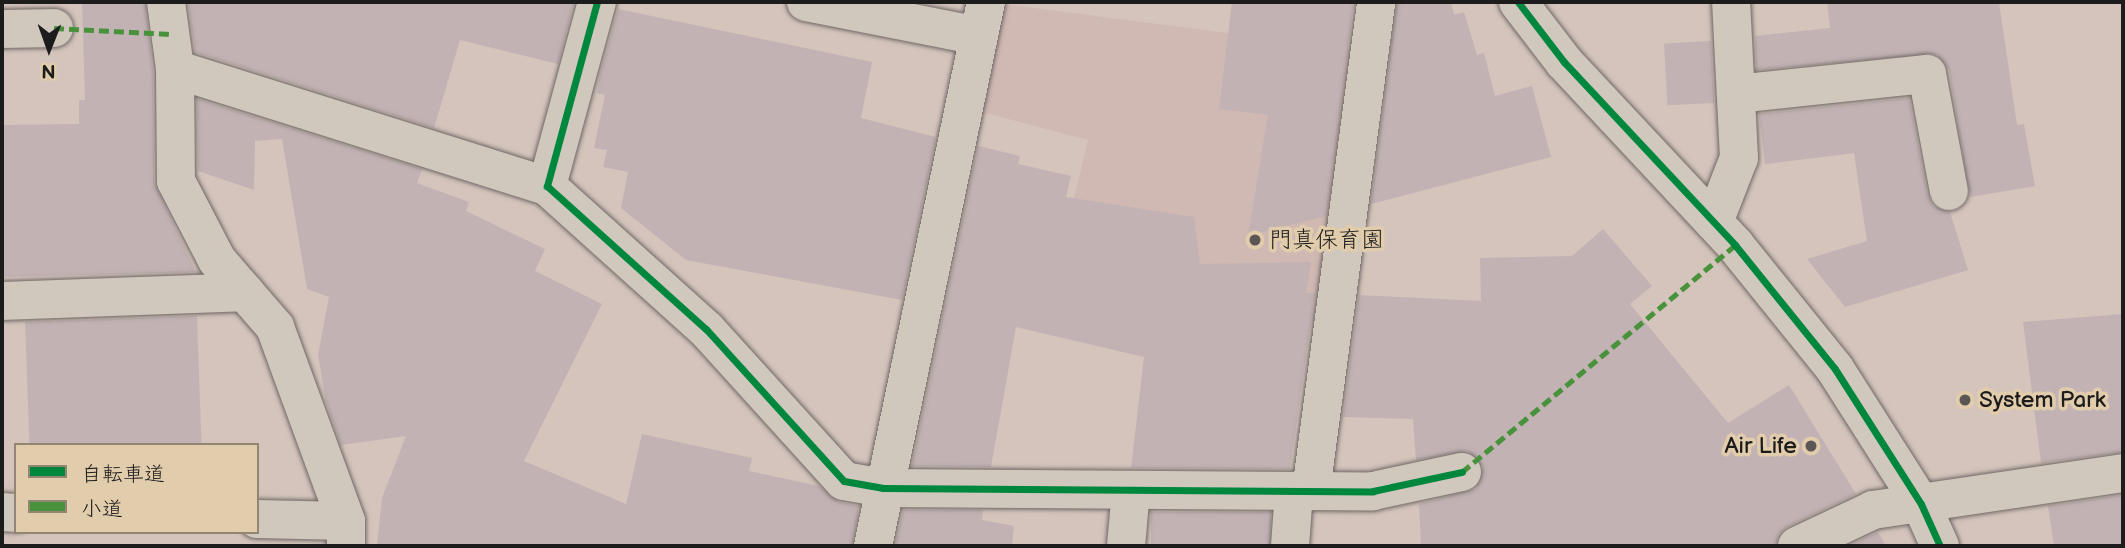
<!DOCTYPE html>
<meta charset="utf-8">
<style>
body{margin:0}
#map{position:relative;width:2125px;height:548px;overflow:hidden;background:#d4c4bc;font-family:"Balsamiq Sans","Klee One",sans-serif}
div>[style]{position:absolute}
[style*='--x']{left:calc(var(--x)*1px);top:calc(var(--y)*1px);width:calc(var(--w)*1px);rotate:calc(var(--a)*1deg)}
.built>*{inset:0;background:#d0b8b3}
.building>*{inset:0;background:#c2b2b4;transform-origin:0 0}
.roads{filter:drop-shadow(0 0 2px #6f6864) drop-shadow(0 0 2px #6f6864)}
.minor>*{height:38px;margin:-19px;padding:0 19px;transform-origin:19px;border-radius:19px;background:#d0c7bd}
.quiet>*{height:5px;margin-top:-2.5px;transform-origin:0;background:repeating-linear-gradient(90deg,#49923c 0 10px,transparent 0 15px)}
.cycleway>*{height:7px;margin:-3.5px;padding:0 3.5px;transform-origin:3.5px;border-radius:3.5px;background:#00873e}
.dots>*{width:19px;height:19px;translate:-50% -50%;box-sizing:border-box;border:4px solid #e1ccab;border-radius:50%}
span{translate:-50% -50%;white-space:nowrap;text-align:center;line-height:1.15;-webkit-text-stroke:7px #e1ccab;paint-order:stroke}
.poi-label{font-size:23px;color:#1c1c1c}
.left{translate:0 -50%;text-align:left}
.right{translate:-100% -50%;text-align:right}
.frame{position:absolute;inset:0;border:4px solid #1c1c1c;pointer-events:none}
.legend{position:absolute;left:14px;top:443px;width:245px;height:91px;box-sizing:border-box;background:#e1ccab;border:2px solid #928672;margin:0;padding:9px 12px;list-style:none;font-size:21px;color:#1c1c1c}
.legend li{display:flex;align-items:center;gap:14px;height:35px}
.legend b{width:35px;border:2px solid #928672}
.north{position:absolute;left:14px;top:14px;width:70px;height:70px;-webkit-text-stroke:5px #e1ccab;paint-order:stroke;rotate:181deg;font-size:19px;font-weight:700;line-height:28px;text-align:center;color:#1c1c1c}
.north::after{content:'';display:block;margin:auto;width:24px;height:32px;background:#1c1c1c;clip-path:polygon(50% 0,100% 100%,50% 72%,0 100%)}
</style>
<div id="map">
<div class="built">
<div style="clip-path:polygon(1002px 4px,1351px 49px,1314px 323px,1057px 270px,1088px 140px,975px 110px)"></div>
</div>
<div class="building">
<div style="clip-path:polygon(82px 2px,145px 2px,153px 71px,154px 182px,196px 272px,4px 277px,2px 125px,79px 124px,79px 100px,85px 100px)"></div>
<div style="clip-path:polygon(188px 2px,574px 2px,558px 64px,460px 40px,434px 128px,195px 52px)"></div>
<div style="clip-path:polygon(1232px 2px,1354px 2px,1326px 216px,1248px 236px,1268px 115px,1219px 109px)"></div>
<div style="clip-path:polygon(1397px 2px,1451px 2px,1454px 15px,1464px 12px,1477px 55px,1484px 53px,1495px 96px,1532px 86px,1551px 157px,1371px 204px)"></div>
<div style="clip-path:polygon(1827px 2px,1999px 2px,2017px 125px,2024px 124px,2035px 186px,1970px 197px,1949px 70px,1936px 54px,1756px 70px,1755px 36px,1830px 28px)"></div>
<div style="clip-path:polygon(618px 9px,872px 62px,861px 118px,936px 137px,902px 300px,686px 260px,621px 208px,628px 172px,603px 167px,607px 150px,594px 148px,605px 95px,597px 93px,600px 75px)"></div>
<div style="left:1711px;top:41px;width:62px;height:47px;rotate:87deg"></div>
<div style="clip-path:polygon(1909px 98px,1928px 196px,1933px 206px,1950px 212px,1968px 270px,1845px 307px,1807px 259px,1867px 241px,1854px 153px,1765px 164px,1759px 114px)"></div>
<div style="clip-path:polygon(197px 99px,422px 169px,417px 183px,469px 202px,466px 211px,545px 249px,535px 271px,602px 304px,524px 461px,626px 504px,642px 434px,752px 458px,749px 471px,819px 486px,839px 502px,859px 506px,852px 546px,377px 546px,382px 498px,406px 436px,341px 445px,326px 402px,318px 355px,329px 297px,307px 289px,282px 139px,255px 141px,254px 190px,198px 171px)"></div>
<div style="clip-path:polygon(978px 146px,1020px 156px,1018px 164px,1071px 176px,1066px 197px,1194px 217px,1200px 264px,1311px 262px,1306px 293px,1315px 293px,1290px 469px,1131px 468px,1144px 357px,1016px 327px,991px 467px,912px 466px)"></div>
<div style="clip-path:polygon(1603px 229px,1652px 286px,1630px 304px,1728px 423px,1789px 385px,1856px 494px,1788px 526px,1779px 534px,1775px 546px,1421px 546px,1419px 504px,1476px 489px,1483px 467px,1468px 451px,1416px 460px,1413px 419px,1343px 417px,1359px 295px,1481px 301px,1480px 258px,1572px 256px)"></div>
<div style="clip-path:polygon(2123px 314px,2123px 452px,2041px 463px,2023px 322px)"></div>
<div style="left:197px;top:316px;width:129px;height:172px;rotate:88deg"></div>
<div style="clip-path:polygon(2123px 495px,2123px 546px,2054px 546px,2048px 506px)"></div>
<div style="clip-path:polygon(903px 510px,983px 510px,982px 520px,1014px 526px,1012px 546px,895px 546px)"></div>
<div style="left:1151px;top:512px;width:120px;height:34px"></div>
<div style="clip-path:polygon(1878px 532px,1886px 546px,1848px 546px)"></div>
</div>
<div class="roads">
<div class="minor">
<div style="--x:166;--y:2;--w:68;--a:82.3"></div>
<div style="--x:175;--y:69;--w:112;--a:89.5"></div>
<div style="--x:176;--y:181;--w:89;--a:62.6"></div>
<div style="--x:217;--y:260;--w:89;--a:49.1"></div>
<div style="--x:275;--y:327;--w:207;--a:69.9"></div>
<div style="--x:346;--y:521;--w:25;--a:90"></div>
<div style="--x:806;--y:2;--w:176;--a:11.1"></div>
<div style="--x:1518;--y:2;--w:76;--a:52.5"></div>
<div style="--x:1564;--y:62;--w:250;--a:46.9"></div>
<div style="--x:1735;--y:245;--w:159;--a:51.1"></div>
<div style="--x:1835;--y:369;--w:160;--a:57.5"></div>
<div style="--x:1921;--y:504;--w:46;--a:65.7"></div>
<div style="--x:2;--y:29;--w:52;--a:-1.1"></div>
<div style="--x:175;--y:69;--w:390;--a:17.5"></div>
<div style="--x:547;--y:186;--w:214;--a:42"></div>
<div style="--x:706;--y:329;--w:205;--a:47.8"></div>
<div style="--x:844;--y:481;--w:40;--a:10"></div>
<div style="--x:883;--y:488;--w:490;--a:0.4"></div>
<div style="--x:1373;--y:491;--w:91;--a:-12.1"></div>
<div style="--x:1736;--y:94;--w:192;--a:-6"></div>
<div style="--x:1927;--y:74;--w:119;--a:79.4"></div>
<div style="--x:547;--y:186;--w:191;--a:-74.8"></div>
<div style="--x:1714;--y:222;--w:69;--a:-68.7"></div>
<div style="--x:1739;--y:158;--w:156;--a:-92.9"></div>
<div style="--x:2;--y:301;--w:243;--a:-2.1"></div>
<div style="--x:1311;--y:491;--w:493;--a:-82.4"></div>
<div style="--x:2;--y:512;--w:14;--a:4"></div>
<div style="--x:257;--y:519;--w:89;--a:1.3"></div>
<div style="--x:873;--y:546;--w:556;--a:-78.27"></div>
<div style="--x:1126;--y:546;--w:56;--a:-84.9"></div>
<div style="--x:1290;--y:546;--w:55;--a:-85.8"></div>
<div style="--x:1797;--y:546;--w:84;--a:-25.3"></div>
<div style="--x:1873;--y:510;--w:253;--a:-8.4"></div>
</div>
</div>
<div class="quiet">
<div style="--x:54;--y:28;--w:117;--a:2.9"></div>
<div style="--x:1462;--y:472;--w:355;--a:-39.7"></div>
</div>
<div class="cycleway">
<div style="--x:597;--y:2;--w:191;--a:105.2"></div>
<div style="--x:547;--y:186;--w:214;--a:42"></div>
<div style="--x:706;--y:329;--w:205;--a:47.8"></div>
<div style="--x:844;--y:481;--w:40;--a:10"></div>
<div style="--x:883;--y:488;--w:490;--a:0.4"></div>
<div style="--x:1373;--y:491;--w:91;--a:-12.1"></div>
<div style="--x:1518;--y:2;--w:76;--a:52.5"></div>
<div style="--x:1564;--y:62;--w:250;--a:46.9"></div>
<div style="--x:1735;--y:245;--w:159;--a:51.1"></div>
<div style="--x:1835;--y:369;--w:160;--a:57.5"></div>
<div style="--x:1921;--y:504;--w:46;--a:65.7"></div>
</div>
<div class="dots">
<div style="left:1255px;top:240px;background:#5c5754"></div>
<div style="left:1965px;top:400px;background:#5c5754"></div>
<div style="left:1811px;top:446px;background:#5c5754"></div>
</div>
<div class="poi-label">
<span class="left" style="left:1269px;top:240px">門真保育園</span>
<span class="left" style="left:1979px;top:400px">System Park</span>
<span class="right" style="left:1797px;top:446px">Air Life</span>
</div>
<div class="frame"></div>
<ul class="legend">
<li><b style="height:9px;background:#00873e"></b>自転車道</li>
<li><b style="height:9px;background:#49923c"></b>小道</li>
</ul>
<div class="north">N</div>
</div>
